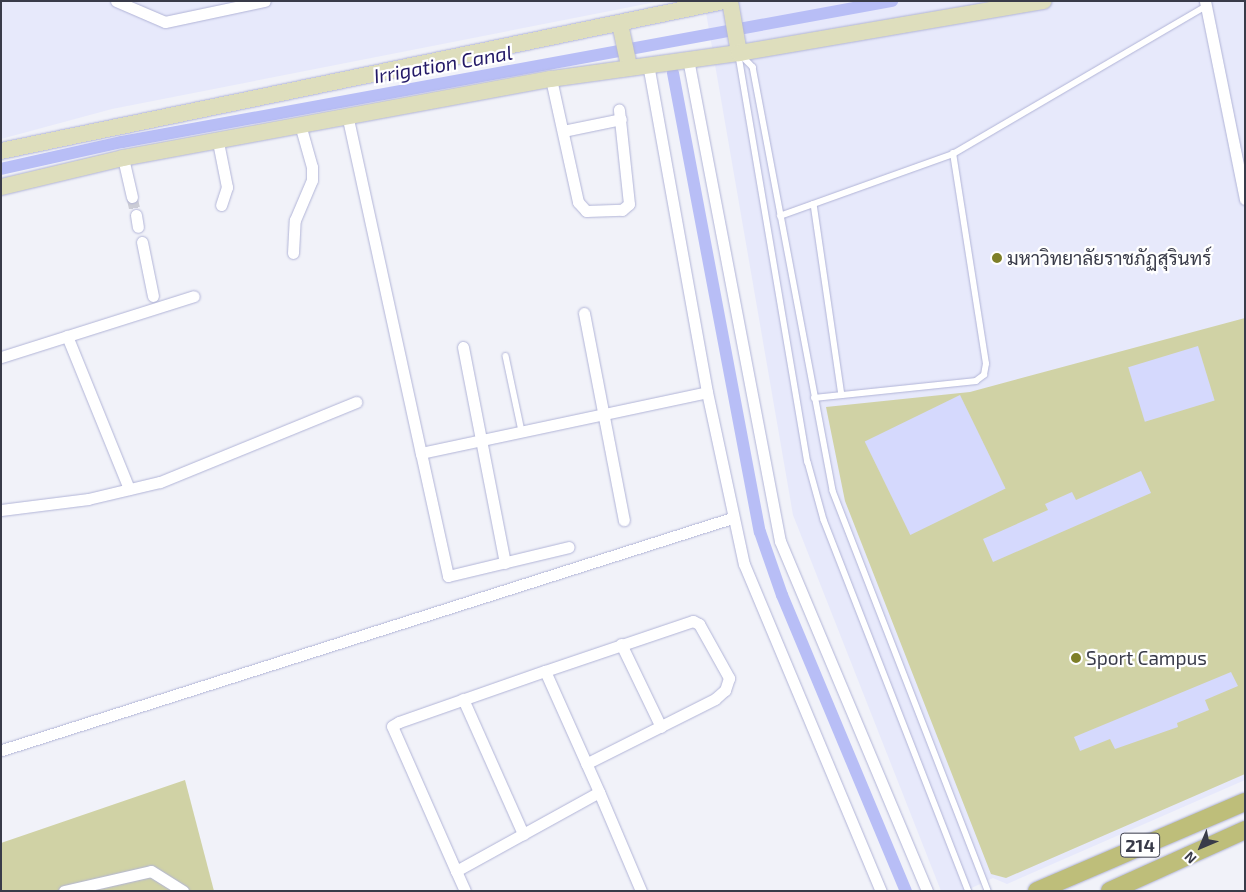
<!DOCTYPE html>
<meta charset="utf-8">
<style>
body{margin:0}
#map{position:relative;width:1246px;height:892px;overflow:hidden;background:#f1f2f9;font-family:"Exo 2",Sarabun,sans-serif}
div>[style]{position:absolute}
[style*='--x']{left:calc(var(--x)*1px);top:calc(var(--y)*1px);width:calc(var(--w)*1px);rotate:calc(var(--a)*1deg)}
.built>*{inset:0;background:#e7e9fb}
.green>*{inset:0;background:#d0d2a5}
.canal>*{height:12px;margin:-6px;padding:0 6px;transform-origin:6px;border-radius:6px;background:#b8bef6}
.building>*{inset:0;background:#d5d9fd;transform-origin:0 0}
.street-tunnel>*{height:11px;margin-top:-5.5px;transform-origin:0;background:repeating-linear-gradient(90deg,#cccdd6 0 11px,transparent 0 16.5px)}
.roads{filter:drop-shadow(0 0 1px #b1b4d7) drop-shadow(0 0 1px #b1b4d7)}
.lane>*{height:5.5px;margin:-2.75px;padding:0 2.75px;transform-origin:2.75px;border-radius:2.75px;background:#fff}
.street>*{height:11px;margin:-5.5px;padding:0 5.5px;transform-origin:5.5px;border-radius:5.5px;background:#fff}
.secondary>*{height:16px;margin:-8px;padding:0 8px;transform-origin:8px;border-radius:8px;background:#dedebd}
.primary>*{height:18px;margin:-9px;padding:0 9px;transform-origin:9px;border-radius:9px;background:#bebe7a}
.dots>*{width:14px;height:14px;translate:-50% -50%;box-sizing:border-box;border:2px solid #fff;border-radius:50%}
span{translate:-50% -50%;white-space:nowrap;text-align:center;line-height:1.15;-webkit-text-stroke:4.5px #fff;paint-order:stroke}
.shield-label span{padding:1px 4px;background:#fff;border:1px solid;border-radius:4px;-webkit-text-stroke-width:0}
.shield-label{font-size:18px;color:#393b49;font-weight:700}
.poi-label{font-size:19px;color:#393b49}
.left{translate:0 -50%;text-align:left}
.water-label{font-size:20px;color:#231967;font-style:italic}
.frame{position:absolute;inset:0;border:2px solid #393b49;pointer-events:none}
.north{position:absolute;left:1176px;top:822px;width:50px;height:50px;-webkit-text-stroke:4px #fff;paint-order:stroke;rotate:225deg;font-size:14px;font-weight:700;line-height:20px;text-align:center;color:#393b49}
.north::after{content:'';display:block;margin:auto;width:18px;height:22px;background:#393b49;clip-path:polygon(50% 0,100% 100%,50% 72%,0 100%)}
</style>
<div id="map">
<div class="built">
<div style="clip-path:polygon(1px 1px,661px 1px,112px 109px,1px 139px)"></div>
<div style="clip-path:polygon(704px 1px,1245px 1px,1245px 780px,1007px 884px,993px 878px,965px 891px,941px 891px,793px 515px)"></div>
</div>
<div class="green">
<div style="clip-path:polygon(1245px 318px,1245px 774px,1006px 878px,991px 874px,845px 501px,826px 407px,970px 392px)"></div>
<div style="clip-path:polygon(185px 780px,214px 891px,1px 891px,1px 843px)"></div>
</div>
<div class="canal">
<div style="--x:673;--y:73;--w:467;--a:79.3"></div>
<div style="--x:760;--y:532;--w:67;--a:70.8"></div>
<div style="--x:782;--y:595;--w:321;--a:67.3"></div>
<div style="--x:1;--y:169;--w:124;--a:-12.6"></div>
<div style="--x:122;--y:142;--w:783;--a:-10.38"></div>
</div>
<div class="building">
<div style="left:1198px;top:346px;width:57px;height:73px;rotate:73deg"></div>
<div style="left:960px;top:395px;width:104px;height:106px;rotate:64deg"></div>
<div style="clip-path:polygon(1141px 471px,1151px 493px,993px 562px,983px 539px,1048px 510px,1045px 504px,1072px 492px,1076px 500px)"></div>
<div style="clip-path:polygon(1231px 672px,1238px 686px,1205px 700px,1209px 710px,1177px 723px,1178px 727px,1115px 749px,1110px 739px,1080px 751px,1074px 737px)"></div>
</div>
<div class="street-tunnel">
<div style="--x:132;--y:197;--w:18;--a:77"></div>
</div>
<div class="roads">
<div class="lane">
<div style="--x:741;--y:55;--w:17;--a:45"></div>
<div style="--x:753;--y:67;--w:431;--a:79.3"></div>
<div style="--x:833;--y:491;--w:429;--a:68.8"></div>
<div style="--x:739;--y:56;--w:412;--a:80.4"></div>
<div style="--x:808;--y:462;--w:60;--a:74.6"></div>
<div style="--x:824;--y:520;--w:398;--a:68.7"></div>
<div style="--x:814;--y:204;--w:193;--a:81.7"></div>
<div style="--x:780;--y:216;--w:184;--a:-19.7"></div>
<div style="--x:953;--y:154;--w:293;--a:-30.3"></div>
<div style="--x:506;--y:356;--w:77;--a:78"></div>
<div style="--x:814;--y:398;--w:163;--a:-6"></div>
<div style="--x:976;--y:381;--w:10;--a:-37"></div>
<div style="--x:984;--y:375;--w:11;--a:-80"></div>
<div style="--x:986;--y:364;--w:213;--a:-98.9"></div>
</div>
<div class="street">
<div style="--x:116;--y:1;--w:53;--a:23.2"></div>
<div style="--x:165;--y:22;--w:102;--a:-11.9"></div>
<div style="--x:1205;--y:1;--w:202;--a:78.6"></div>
<div style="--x:688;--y:59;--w:491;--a:79.2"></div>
<div style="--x:780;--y:541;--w:380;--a:67.2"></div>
<div style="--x:648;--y:64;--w:333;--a:79.8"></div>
<div style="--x:707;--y:392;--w:176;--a:77.9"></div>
<div style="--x:744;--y:564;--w:355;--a:67.3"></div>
<div style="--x:551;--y:79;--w:126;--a:77.6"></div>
<div style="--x:578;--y:202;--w:12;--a:48"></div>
<div style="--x:586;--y:211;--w:36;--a:-2"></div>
<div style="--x:622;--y:210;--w:9;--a:-41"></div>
<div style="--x:629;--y:204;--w:95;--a:-96.1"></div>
<div style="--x:348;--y:119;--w:342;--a:77.7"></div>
<div style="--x:421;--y:453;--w:292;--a:-12"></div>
<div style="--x:563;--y:131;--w:59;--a:-11.7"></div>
<div style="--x:218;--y:142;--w:46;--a:78.7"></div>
<div style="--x:227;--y:187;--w:19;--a:108"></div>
<div style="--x:123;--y:158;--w:40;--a:77"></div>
<div style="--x:136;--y:215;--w:12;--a:81"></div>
<div style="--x:142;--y:242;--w:55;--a:78.5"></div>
<div style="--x:293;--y:253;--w:33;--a:-87"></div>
<div style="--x:295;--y:220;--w:43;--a:-67"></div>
<div style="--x:312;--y:180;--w:13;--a:-90"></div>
<div style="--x:312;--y:167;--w:41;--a:-105.8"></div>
<div style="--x:584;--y:313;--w:211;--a:79.1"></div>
<div style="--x:67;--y:336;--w:165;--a:67.9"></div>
<div style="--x:463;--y:347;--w:220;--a:79"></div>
<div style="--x:1;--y:357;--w:202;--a:-17.5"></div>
<div style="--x:421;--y:453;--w:126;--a:77.6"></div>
<div style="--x:448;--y:576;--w:124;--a:-13.5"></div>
<div style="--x:1;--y:510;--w:88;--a:-7.2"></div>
<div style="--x:88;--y:499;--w:74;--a:-13.3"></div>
<div style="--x:160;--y:482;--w:212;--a:-22.2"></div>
<div style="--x:621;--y:644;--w:92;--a:64.3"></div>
<div style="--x:545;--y:671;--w:156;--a:-18.7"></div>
<div style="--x:693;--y:621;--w:7;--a:27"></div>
<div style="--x:699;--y:624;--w:62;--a:60.9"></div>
<div style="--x:729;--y:678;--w:13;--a:108"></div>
<div style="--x:725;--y:690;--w:13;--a:138"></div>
<div style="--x:715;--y:699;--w:144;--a:153.3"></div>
<div style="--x:463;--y:699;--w:148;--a:66"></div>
<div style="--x:2;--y:750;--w:766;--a:-17.63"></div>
<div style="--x:456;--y:871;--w:158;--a:-113.8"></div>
<div style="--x:392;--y:726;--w:8;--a:-30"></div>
<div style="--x:399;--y:722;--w:155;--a:-19.3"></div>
<div style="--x:545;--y:671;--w:133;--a:65.9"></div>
<div style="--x:64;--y:891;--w:89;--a:-12.9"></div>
<div style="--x:151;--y:871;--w:38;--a:32"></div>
<div style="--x:465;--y:891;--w:22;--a:-114"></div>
<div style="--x:456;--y:871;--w:163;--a:-28.9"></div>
<div style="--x:599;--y:792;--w:108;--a:67"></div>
</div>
<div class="secondary">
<div style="--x:730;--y:1;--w:53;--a:80.2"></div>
<div style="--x:620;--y:24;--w:43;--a:77.9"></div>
<div style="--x:1;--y:151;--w:738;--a:-11.72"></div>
<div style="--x:1;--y:187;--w:125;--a:-13.4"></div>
<div style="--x:123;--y:158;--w:435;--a:-10.5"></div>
<div style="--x:551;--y:79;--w:190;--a:-7.9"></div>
<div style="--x:739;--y:53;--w:309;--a:-9.7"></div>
</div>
<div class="primary">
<div style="--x:1037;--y:891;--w:226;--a:-23.2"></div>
<div style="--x:1110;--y:891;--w:148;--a:-24.3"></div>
</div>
</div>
<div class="dots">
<div style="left:997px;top:258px;background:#7e7f28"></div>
<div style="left:1076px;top:658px;background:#7e7f28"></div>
</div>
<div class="shield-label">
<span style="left:1140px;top:845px">214</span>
</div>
<div class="poi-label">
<span class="left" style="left:1007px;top:258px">มหาวิทยาลัยราชภัฏสุรินทร์</span>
<span class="left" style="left:1086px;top:658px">Sport Campus</span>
</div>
<div class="water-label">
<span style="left:443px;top:64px;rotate:-10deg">Irrigation Canal</span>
</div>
<div class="frame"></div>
<div class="north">N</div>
</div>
